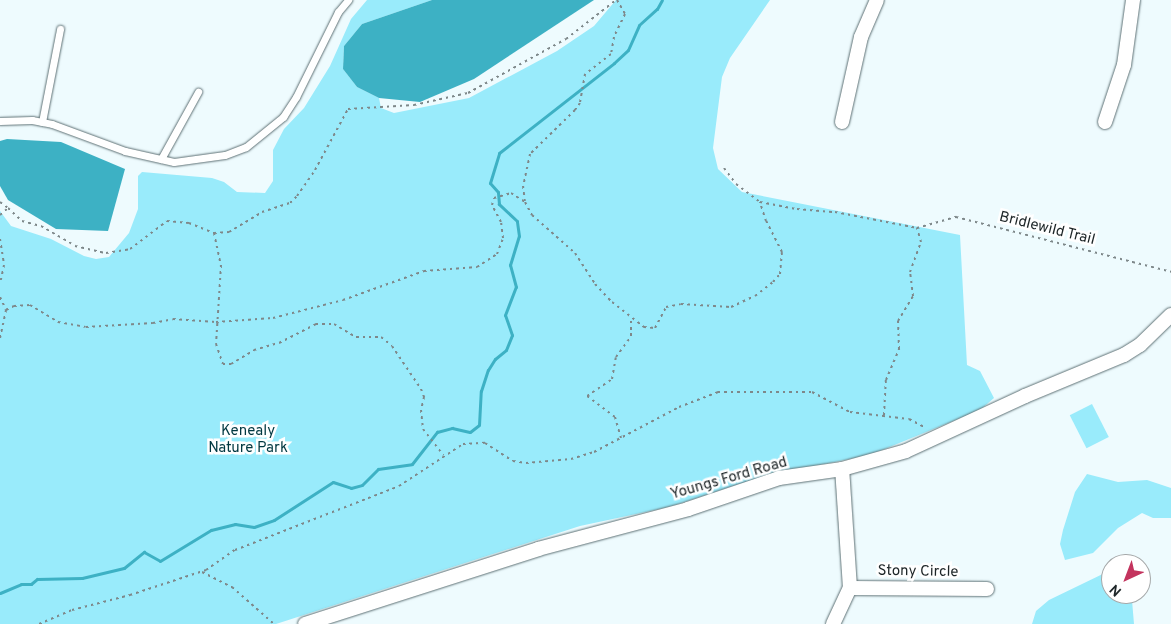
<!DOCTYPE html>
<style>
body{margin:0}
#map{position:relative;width:1171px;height:624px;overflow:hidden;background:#eefbfe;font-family:Overpass,sans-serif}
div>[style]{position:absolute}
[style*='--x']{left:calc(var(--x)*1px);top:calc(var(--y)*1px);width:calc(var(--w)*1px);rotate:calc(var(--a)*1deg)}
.green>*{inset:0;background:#99ebfb;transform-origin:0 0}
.water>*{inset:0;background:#3db1c4}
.stream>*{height:3px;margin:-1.5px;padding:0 1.5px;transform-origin:1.5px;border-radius:1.5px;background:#3db1c4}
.path>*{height:2px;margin-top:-1px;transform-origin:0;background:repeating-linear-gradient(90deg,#7e888a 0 2.5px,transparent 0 6.5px)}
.roads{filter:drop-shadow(0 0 1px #5e7175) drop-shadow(0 0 1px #5e7175)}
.lane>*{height:7px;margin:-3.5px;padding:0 3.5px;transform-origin:3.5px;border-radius:3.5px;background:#fff}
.street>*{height:14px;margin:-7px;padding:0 7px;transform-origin:7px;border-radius:7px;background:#fff}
span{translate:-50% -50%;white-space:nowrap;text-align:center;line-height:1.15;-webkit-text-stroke:5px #fff;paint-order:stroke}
.street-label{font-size:15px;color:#1d2527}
.park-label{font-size:15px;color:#013841}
.north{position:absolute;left:1101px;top:554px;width:50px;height:50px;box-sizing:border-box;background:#fff;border:1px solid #a5a8a9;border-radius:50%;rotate:223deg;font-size:14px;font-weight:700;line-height:20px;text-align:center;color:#1d2527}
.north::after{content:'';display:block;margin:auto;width:18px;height:22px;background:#c3345e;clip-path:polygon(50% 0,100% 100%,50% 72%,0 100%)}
</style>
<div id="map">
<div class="green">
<div style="clip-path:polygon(367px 0,432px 0,362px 24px,344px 46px,343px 69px,357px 87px,379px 98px,381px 108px,394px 113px,469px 98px,557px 51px,594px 26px,616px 0,770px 0,730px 58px,722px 77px,713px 148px,718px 169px,742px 192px,960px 235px,967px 365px,980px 371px,994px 398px,980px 410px,870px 455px,764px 476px,669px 507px,580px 526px,276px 624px,0 624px,0 211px,11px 226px,51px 239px,84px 256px,96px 259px,109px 257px,129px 233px,138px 209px,138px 176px,142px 172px,212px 178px,224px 182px,237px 192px,265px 193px,273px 181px,273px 150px,284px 129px,304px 108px,330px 66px,351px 19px)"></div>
<div style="left:1092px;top:404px;width:37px;height:25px;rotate:63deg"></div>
<div style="clip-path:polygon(1087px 474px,1118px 482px,1147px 480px,1171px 488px,1171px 518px,1153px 518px,1142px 513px,1118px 528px,1093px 553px,1065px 560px,1060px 544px,1063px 530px,1075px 492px)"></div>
<div style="clip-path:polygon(1111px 570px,1111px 594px,1136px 594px,1132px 600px,1134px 624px,1032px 624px,1036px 611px,1049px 600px)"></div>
</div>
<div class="water">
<div style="clip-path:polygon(432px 0,594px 0,474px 79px,420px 102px,379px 98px,357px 87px,343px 69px,344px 46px,362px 24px)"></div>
<div style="clip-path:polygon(7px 139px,61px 142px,125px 169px,108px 231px,56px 229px,8px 200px,0 186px,0 141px)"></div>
</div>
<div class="stream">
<div style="--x:0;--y:593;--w:23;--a:-23"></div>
<div style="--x:21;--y:584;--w:10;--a:0"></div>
<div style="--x:31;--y:584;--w:8;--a:-40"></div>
<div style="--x:37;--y:579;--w:45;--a:-1.3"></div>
<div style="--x:82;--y:578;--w:43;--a:-13.4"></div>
<div style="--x:124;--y:568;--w:26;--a:-39"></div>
<div style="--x:144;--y:552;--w:18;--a:29"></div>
<div style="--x:160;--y:561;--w:60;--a:-31.3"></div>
<div style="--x:211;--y:530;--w:25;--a:-14"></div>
<div style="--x:235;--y:524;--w:19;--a:9"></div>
<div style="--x:254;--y:527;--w:21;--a:-19"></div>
<div style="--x:274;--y:520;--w:70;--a:-32.8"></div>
<div style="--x:333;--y:482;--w:19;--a:18"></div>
<div style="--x:351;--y:488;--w:11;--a:-15"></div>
<div style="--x:362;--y:485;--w:23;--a:-45"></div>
<div style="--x:378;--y:469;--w:34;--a:-8"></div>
<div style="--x:412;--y:464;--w:41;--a:-52"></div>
<div style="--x:437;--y:432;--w:16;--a:-15"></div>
<div style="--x:452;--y:428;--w:18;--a:13"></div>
<div style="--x:470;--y:432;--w:11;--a:-38"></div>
<div style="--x:479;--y:425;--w:34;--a:-87"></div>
<div style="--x:481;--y:391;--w:22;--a:-72"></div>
<div style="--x:488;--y:370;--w:13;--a:-58"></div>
<div style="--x:495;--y:359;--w:14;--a:-39"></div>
<div style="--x:506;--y:350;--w:16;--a:-68"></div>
<div style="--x:512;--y:335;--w:21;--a:-109"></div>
<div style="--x:505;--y:315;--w:30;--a:-69"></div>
<div style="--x:516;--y:287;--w:23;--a:-105"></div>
<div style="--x:510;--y:265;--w:30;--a:-73"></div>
<div style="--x:519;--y:236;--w:15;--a:-98"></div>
<div style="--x:517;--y:221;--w:25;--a:-137"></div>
<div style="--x:499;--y:204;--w:12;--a:-95"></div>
<div style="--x:498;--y:192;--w:12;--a:-132"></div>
<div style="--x:490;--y:183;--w:31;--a:-73"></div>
<div style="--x:499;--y:153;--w:146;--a:-38"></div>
<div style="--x:614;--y:63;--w:19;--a:-43"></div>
<div style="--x:628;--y:50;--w:27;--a:-66"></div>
<div style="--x:639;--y:25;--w:24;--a:-42"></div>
<div style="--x:657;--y:9;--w:10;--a:-61"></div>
</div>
<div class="path">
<div style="--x:617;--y:0;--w:16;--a:60"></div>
<div style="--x:625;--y:14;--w:25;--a:116"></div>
<div style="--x:614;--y:37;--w:17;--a:100"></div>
<div style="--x:611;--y:54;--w:33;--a:142"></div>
<div style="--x:585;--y:74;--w:29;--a:100"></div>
<div style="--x:580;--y:103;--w:9;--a:126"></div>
<div style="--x:575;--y:110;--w:63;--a:135.6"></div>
<div style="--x:530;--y:154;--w:33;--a:102"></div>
<div style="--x:523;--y:186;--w:16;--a:83"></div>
<div style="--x:525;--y:202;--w:15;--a:62"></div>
<div style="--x:532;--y:215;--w:57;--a:41.5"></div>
<div style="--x:575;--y:253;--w:37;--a:57"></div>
<div style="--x:595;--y:284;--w:25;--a:47"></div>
<div style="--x:612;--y:302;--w:41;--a:38"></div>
<div style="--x:644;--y:327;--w:11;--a:5"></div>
<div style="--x:655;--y:328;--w:24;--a:-62"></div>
<div style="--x:666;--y:307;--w:15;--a:-11"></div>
<div style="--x:681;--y:304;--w:50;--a:3.4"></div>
<div style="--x:731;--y:307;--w:26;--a:-25"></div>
<div style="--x:755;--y:296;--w:23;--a:-38"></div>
<div style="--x:773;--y:282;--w:11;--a:-49"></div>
<div style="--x:780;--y:274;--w:22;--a:-85"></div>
<div style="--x:782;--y:252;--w:35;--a:-117"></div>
<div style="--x:766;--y:221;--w:20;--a:-108"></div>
<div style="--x:724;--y:168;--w:20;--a:53"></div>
<div style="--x:736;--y:184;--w:30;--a:37"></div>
<div style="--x:760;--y:202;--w:38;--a:11"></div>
<div style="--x:797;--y:209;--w:38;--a:5"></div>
<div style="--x:835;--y:212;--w:84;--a:11"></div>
<div style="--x:0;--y:202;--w:10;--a:37"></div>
<div style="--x:0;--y:215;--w:11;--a:-41"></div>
<div style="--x:8;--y:208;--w:19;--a:43"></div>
<div style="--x:22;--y:221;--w:20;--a:15"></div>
<div style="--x:41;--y:226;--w:39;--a:30"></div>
<div style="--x:75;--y:246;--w:32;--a:13"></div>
<div style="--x:106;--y:253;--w:24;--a:-9"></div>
<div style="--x:130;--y:249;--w:46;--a:-37.1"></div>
<div style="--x:167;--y:221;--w:22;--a:5"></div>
<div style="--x:189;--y:223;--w:27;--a:22"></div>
<div style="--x:214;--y:233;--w:15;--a:-4"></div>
<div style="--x:229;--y:232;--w:39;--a:-31"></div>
<div style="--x:262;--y:212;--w:29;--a:-18"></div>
<div style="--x:290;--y:203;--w:10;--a:-45"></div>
<div style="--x:297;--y:196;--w:32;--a:-55"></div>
<div style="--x:315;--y:170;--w:69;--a:-61.6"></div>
<div style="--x:348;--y:109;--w:66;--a:-3.5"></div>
<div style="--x:414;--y:105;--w:55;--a:-12.5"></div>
<div style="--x:468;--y:93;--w:112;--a:-28.9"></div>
<div style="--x:566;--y:39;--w:63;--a:-38"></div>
<div style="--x:917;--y:228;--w:41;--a:-15.8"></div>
<div style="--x:956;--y:217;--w:222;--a:14.3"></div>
<div style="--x:214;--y:233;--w:33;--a:78"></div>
<div style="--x:221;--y:265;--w:79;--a:93.6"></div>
<div style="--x:216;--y:344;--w:21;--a:71"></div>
<div style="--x:223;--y:364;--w:8;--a:0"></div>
<div style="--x:231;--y:364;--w:27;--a:-31"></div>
<div style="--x:254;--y:350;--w:26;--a:-16"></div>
<div style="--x:279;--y:343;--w:42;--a:-27.2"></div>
<div style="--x:316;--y:324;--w:18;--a:0"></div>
<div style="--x:334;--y:324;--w:26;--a:31"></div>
<div style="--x:356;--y:337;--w:25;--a:0"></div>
<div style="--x:381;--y:337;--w:14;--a:39"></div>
<div style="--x:392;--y:346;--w:52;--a:56"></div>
<div style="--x:421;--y:389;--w:9;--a:69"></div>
<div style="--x:424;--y:397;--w:13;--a:103"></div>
<div style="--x:421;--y:410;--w:19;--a:84"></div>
<div style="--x:423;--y:429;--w:33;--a:52"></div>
<div style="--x:0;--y:239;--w:26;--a:81"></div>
<div style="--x:4;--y:265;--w:19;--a:102"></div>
<div style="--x:0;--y:297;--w:14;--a:65"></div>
<div style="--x:6;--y:310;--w:29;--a:102"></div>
<div style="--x:6;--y:310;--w:9;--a:-27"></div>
<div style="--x:14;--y:306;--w:16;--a:-4"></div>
<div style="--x:30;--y:305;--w:33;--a:31"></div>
<div style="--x:58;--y:322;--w:28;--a:10"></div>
<div style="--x:86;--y:327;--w:67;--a:-3.4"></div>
<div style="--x:153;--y:323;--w:20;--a:-11"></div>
<div style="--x:173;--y:319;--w:43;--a:4"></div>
<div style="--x:216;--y:322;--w:57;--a:-4"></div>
<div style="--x:273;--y:318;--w:72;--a:-14.4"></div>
<div style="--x:343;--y:300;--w:86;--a:-19.7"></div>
<div style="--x:424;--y:271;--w:53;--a:-4.3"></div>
<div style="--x:477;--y:267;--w:24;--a:-33"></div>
<div style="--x:497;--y:254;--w:17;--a:-69"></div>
<div style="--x:503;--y:238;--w:16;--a:-97"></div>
<div style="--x:501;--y:222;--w:19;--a:-118"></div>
<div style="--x:492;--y:205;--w:7;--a:-74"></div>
<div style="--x:494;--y:198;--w:18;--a:-16"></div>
<div style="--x:511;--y:193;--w:17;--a:33"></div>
<div style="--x:884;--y:415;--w:35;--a:-87"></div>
<div style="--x:886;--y:380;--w:34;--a:-67"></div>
<div style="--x:899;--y:349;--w:28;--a:-92"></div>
<div style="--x:898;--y:321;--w:29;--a:-59"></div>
<div style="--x:913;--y:296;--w:24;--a:-97"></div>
<div style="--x:910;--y:272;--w:32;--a:-70"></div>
<div style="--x:921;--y:242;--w:15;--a:-106"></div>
<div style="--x:621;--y:438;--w:22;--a:-106"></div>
<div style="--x:615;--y:417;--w:35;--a:-143"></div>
<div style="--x:587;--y:396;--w:30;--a:-34"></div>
<div style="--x:612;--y:379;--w:22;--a:-80"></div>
<div style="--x:616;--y:357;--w:26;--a:-54"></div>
<div style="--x:631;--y:336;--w:19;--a:-90"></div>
<div style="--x:202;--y:572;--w:34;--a:27"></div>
<div style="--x:232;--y:587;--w:56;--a:41.4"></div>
<div style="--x:39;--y:624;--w:36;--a:-23"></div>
<div style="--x:72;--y:610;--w:60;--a:-14.5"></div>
<div style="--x:130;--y:595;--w:80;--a:-18.2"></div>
<div style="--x:206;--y:570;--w:35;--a:-35"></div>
<div style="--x:235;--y:550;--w:176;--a:-21.3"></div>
<div style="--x:399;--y:486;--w:77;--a:-33.3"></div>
<div style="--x:463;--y:444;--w:22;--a:-3"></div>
<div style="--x:485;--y:443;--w:33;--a:33"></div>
<div style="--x:513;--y:461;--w:13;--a:9"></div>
<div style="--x:526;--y:463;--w:45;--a:-5.1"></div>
<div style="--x:571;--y:459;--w:24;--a:-17"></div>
<div style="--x:594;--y:452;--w:96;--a:-27.9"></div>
<div style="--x:679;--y:407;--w:42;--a:-21"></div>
<div style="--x:718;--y:392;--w:94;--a:0"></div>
<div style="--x:812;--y:392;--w:43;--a:27.8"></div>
<div style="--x:850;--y:412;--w:59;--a:6.8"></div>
<div style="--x:909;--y:419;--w:19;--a:28"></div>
</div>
<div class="roads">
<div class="lane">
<div style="--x:0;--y:121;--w:32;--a:-2"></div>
<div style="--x:32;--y:120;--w:20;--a:11"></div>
<div style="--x:52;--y:124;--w:78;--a:20.3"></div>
<div style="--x:125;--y:151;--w:50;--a:12.7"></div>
<div style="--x:174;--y:162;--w:51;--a:-7.8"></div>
<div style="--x:225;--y:155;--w:22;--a:-21"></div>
<div style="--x:246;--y:147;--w:48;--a:-39"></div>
<div style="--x:283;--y:117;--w:24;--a:-57"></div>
<div style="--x:296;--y:97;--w:95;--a:-63.7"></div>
<div style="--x:338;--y:12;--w:16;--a:-50"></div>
<div style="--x:42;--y:122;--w:95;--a:-79"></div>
<div style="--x:161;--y:159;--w:77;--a:-61.1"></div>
</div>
<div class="street">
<div style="--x:842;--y:122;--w:87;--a:-77.4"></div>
<div style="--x:861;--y:37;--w:40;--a:-66.6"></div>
<div style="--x:1105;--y:122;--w:60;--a:-71.6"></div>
<div style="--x:1124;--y:65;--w:66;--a:-82.1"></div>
<div style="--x:850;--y:588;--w:137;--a:0.4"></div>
<div style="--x:305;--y:624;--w:245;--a:-17.8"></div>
<div style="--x:538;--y:549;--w:155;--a:-14.9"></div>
<div style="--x:688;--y:509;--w:96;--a:-18.8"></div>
<div style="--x:779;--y:478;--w:64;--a:-8.1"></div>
<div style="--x:842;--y:469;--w:66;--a:-15.7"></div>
<div style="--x:906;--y:451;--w:131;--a:-24.8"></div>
<div style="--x:1025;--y:396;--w:107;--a:-22.5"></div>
<div style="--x:1124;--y:355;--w:19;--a:-32"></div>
<div style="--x:1140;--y:345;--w:43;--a:-44.1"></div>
<div style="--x:833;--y:624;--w:40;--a:-65"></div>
<div style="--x:850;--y:588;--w:119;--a:-93.8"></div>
</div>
</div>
<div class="street-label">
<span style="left:1047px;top:229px;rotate:14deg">Bridlewild Trail</span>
<span style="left:729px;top:479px;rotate:-16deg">Youngs Ford Road</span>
<span style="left:918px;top:572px;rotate:1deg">Stony Circle</span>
</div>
<div class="park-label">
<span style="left:248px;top:440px">Kenealy<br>Nature Park</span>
</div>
<div class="north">N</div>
</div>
